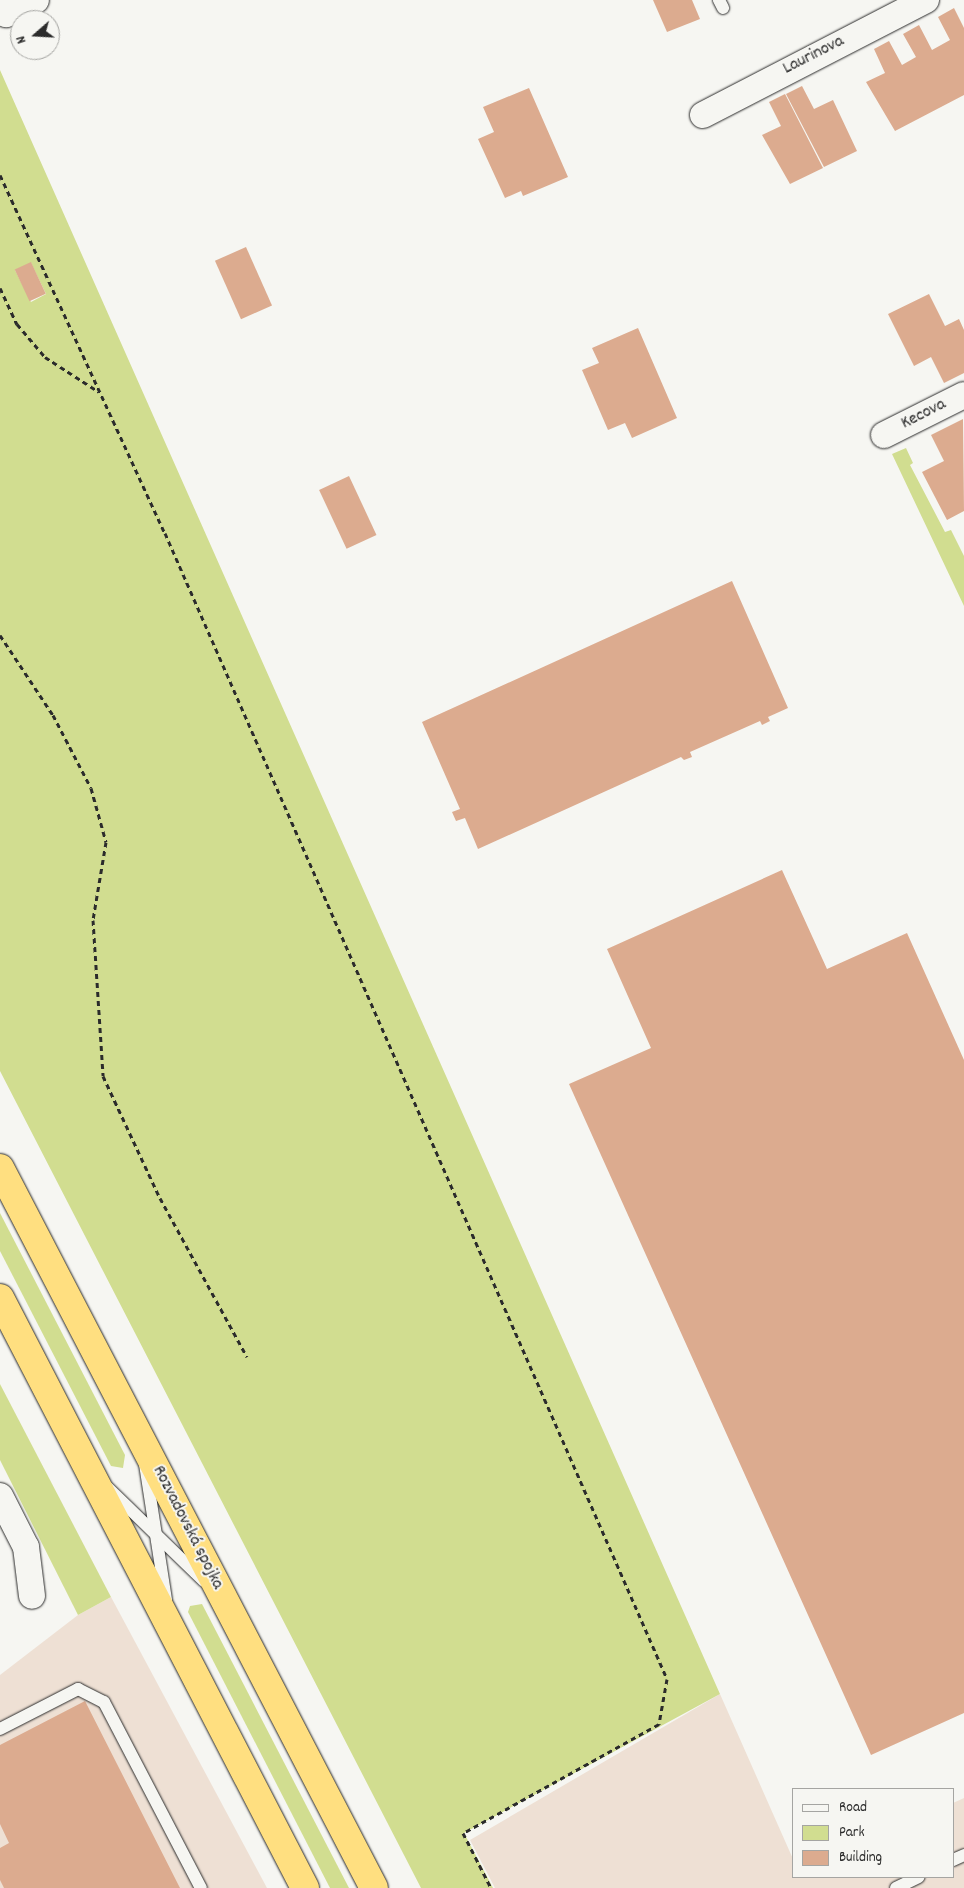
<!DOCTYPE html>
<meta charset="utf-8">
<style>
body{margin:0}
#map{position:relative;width:964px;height:1888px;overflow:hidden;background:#f6f6f2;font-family:Dekko,sans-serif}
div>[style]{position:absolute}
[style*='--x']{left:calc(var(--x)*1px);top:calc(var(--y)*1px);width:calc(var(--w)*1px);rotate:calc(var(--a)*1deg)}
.built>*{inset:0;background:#eee0d4}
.green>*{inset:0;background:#d1dd90}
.building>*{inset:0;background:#dcab8f;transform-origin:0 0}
.path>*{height:3px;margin-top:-1.5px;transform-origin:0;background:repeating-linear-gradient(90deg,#2b2b2b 0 5px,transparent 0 9px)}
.roads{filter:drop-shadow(0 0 1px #2b2b2b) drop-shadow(0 0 1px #2b2b2b)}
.service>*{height:12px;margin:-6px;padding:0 6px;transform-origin:6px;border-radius:6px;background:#f6f6f2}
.minor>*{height:26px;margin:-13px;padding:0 13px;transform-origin:13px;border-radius:13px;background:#f6f6f2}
.trunk>*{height:28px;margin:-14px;padding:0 14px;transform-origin:14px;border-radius:14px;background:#ffdf80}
span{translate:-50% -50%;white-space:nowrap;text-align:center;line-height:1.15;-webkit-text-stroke:4px #f6f6f2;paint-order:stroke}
.street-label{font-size:18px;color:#2b2b2b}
.legend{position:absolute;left:792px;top:1788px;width:162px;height:90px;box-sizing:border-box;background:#f6f6f2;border:1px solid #a5a5a2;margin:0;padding:6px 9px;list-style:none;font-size:15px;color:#2b2b2b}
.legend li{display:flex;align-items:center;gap:10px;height:25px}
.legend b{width:25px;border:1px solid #a5a5a2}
.north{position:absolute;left:10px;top:10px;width:50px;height:50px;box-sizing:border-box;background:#f6f6f2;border:1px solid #a5a5a2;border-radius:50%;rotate:251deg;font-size:14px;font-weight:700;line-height:20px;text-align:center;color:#2b2b2b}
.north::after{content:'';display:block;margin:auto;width:18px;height:22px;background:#2b2b2b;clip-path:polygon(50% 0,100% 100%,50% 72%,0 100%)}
</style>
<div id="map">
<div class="built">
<div style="clip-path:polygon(111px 1597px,267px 1888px,0 1888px,0 1675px,78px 1615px)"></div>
<div style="clip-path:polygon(720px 1694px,793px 1859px,793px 1877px,953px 1877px,953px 1803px,964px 1798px,964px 1888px,495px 1888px,470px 1840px)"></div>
</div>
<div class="green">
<div style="clip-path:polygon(evenodd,0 70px,720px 1694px,464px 1833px,493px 1888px,421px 1888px,0 1071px,0 70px,31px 263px,46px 294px,31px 302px,15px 270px,31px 263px)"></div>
<div style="clip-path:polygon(906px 448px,913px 463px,910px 465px,945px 532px,951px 530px,964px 556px,964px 606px,892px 454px)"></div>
<div style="clip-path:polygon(0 1213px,125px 1455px,123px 1468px,111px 1466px,0 1251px)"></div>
<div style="clip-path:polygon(0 1384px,111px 1597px,78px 1615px,0 1460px)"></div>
<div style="clip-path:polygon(202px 1604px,349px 1888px,330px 1888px,188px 1612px,190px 1606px)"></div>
</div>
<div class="building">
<div style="clip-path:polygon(653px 0,692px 0,700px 19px,667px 32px)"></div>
<div style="clip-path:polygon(954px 8px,964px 28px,964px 95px,895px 131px,866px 82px,885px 73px,874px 49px,889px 41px,902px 65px,916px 57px,903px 34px,919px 25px,932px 50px,950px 40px,938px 17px)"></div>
<div style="clip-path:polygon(802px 86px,814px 109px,833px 100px,857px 151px,824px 167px,786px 94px)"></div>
<div style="clip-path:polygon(529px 88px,568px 177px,523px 196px,521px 191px,505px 198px,478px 139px,494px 132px,483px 107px)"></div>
<div style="clip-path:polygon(785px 94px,823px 168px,790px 184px,762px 135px,781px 126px,769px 102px)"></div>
<div style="left:246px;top:247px;width:64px;height:34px;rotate:66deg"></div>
<div style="left:31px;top:262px;width:35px;height:18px;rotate:65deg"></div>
<div style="clip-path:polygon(929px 294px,945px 326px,959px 319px,964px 330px,964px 373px,944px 383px,931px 357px,914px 366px,888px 314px)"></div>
<div style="clip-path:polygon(638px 328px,677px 418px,632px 438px,625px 423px,608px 430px,582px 370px,599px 363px,592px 348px)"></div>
<div style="clip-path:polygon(963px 419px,964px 511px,947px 520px,922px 472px,944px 461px,931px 435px)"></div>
<div style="left:349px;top:476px;width:65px;height:33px;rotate:65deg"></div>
<div style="clip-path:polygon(732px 581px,788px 708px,768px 717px,770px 721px,762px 725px,760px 721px,690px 752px,692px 757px,684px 760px,681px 757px,478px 849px,465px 818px,456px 821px,452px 812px,460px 809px,422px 722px)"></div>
<div style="clip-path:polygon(782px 870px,827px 969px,907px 933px,964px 1060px,964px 1713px,871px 1755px,569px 1084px,651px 1048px,607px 949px)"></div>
<div style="clip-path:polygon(85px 1701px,180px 1888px,4px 1888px,0 1880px,0 1848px,9px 1843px,0 1824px,0 1745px)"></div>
</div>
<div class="path">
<div style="--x:0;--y:175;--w:394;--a:65.3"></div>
<div style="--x:165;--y:533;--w:1251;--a:66.34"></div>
<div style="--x:667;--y:1679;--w:46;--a:100.1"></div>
<div style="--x:659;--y:1724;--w:224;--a:150.9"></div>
<div style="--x:463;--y:1833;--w:62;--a:63"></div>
<div style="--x:0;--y:288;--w:40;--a:65"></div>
<div style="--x:17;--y:324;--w:43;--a:49.7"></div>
<div style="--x:45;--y:357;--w:64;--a:32.9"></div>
<div style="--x:0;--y:635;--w:96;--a:56.5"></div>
<div style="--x:53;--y:715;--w:82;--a:62.5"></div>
<div style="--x:91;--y:788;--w:56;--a:74.5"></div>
<div style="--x:106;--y:842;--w:79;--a:99.5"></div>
<div style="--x:93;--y:920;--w:156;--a:86.3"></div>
<div style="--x:103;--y:1076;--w:135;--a:65"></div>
<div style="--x:160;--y:1198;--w:181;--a:61.3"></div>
</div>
<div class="roads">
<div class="service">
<div style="--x:719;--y:0;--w:9;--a:63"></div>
<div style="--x:145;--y:1464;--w:138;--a:81.2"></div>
<div style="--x:107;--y:1487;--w:135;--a:44.1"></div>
<div style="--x:0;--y:1729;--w:88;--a:-27.1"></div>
<div style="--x:78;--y:1689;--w:29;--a:27"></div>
<div style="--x:104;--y:1702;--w:210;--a:62.5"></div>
<div style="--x:953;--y:1860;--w:12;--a:-24"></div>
<div style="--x:896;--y:1888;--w:25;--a:-26"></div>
</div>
<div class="minor">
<div style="--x:0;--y:11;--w:7;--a:27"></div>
<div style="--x:6;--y:14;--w:33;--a:-25"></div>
<div style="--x:703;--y:115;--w:251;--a:-27.3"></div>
<div style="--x:884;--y:435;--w:89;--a:-26.6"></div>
<div style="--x:0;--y:1496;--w:57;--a:63"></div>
<div style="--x:26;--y:1547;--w:49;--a:83"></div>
</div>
<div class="trunk">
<div style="--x:0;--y:1168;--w:811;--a:62.55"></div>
<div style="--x:0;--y:1298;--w:664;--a:62.66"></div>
</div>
</div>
<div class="street-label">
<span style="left:814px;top:56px;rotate:-27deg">Laurinova</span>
<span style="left:924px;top:415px;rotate:-27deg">Kecova</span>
<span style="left:187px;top:1528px;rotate:63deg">Rozvadovská spojka</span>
</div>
<ul class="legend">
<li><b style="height:6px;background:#f6f6f2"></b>Road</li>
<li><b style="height:14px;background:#d1dd90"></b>Park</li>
<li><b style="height:14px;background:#dcab8f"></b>Building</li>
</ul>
<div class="north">N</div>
</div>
